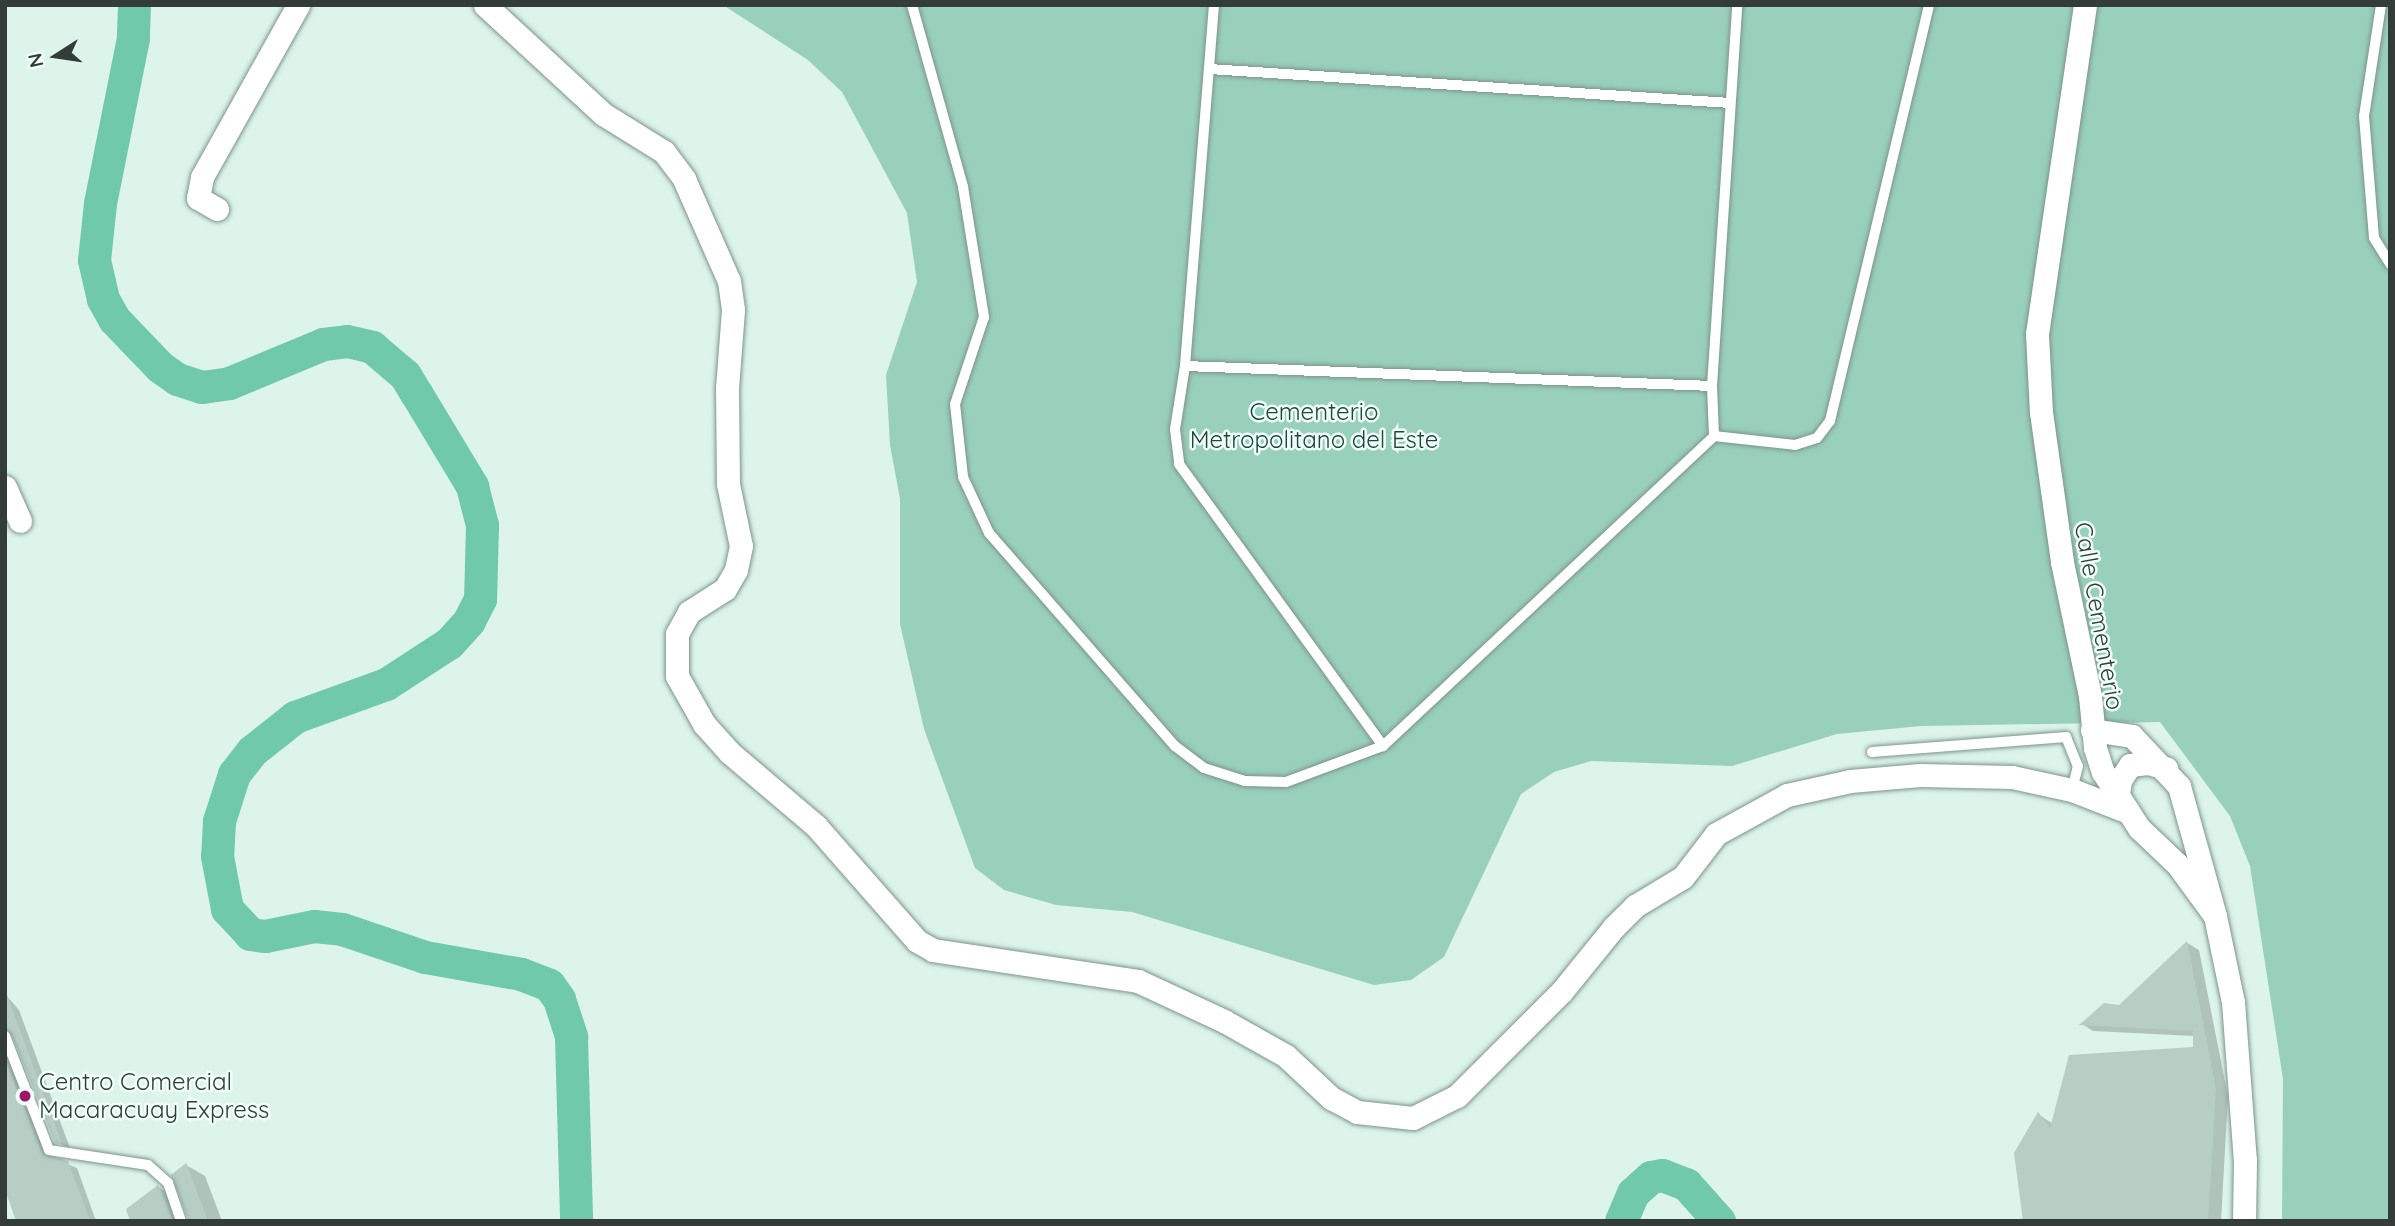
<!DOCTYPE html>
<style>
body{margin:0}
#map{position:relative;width:2395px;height:1226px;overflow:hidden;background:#dcf4ea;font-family:Quicksand,sans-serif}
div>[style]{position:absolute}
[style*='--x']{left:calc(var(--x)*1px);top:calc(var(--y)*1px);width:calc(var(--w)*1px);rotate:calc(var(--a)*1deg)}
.green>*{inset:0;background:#99d0bb}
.shadow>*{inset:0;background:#0003}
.river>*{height:33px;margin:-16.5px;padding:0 16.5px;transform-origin:16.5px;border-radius:16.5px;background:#71c9ab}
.building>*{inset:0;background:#b7cec5}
.roads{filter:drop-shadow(0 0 2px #7e948b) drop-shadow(0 0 2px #7e948b)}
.service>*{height:10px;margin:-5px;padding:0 5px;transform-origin:5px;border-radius:5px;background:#fff}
.minor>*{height:23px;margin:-11.5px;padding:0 11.5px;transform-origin:11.5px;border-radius:11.5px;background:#fff}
.dots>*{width:19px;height:19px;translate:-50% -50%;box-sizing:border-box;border:4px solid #f0fff9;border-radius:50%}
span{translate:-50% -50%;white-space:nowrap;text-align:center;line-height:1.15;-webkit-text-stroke:5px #f0fff9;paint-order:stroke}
.park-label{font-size:24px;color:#1f4639}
.street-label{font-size:24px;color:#333c39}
.poi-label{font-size:24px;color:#333c39}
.left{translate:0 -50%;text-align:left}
.frame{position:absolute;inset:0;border:7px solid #333c39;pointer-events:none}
.north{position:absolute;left:21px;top:21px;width:70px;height:70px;-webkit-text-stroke:5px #f0fff9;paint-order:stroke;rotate:258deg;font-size:19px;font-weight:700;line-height:28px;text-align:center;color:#333c39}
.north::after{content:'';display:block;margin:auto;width:24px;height:32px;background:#333c39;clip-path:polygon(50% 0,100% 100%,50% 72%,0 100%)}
</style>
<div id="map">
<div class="green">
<div style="clip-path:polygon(723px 5px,2390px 5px,2390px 1221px,2282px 1221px,2283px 1079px,2250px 866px,2230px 816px,2160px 722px,1921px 726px,1837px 734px,1732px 766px,1591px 761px,1554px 772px,1521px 794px,1444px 957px,1411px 980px,1374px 985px,1132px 912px,1056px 905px,1004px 890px,975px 868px,924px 729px,900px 624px,900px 499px,890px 445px,886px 375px,917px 282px,907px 213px,842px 92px,808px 60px)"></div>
</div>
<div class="shadow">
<div style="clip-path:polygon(2187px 943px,2199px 950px,2228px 1097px,2221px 1221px,2025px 1221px,2038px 1114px,2053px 1124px,2194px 1048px,2194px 1036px,2093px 1031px,2082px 1024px,2120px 1006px)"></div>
<div style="clip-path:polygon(5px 994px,19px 1010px,70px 1148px,56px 1142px,11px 1033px,6px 1045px,50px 1157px,77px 1168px,96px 1221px,18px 1221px,5px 1186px)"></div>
<div style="clip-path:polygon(186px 1165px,205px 1176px,222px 1221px,190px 1221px)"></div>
<div style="clip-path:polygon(158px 1187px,177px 1198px,187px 1221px,132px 1221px)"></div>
</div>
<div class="river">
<div style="--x:134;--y:5;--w:33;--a:92"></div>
<div style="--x:133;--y:38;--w:168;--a:101.3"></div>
<div style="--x:100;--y:203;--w:57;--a:96"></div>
<div style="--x:94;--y:260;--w:40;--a:77"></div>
<div style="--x:103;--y:299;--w:23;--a:61"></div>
<div style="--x:114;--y:319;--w:66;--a:46.2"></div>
<div style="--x:160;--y:367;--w:21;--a:35"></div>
<div style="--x:177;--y:379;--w:26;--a:18"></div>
<div style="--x:202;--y:387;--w:27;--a:-8"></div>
<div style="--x:229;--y:383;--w:102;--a:-22.5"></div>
<div style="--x:323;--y:344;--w:24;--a:-7"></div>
<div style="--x:347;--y:341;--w:26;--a:13"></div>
<div style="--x:372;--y:347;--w:43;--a:40.3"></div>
<div style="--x:405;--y:375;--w:21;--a:59"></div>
<div style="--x:416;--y:393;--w:109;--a:58.9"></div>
<div style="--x:472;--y:486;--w:40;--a:75.6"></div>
<div style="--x:482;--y:525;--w:74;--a:91.5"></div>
<div style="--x:480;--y:599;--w:25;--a:117"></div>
<div style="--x:469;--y:621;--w:30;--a:132"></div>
<div style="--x:449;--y:643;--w:75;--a:146.9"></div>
<div style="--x:386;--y:684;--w:97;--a:160.1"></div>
<div style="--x:295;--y:717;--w:55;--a:141.7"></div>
<div style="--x:252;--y:751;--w:29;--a:128"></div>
<div style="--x:234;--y:774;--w:49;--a:107.7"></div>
<div style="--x:219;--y:821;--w:35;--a:93"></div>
<div style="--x:217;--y:856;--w:54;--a:79.3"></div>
<div style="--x:227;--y:909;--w:34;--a:47"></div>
<div style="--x:250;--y:934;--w:15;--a:8"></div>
<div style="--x:265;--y:936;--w:50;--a:-11.5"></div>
<div style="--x:314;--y:926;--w:28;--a:6"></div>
<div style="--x:342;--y:929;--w:88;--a:18.6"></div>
<div style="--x:425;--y:957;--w:97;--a:10"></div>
<div style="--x:521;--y:974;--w:30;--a:21"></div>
<div style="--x:549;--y:985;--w:17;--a:54"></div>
<div style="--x:559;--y:999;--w:40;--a:72"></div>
<div style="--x:571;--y:1037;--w:184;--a:88.4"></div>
<div style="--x:1621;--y:1221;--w:30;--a:-67"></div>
<div style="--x:1633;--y:1193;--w:24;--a:-42"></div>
<div style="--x:1651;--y:1177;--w:11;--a:-10"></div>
<div style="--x:1662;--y:1175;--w:26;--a:21"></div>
<div style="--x:1686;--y:1184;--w:50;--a:48.3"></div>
</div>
<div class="building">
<div style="clip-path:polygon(2187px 941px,2216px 1089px,2208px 1221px,2023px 1221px,2014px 1153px,2038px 1112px,2050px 1128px,2069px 1055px,2193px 1047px,2193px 1031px,2079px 1025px,2104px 1003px,2119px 1005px)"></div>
<div style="clip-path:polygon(7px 995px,62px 1144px,55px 1143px,12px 1033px,5px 1028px)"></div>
<div style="clip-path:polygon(5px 1059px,42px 1153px,68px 1161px,90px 1221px,16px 1221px,5px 1190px)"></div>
<div style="clip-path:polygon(186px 1163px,208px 1221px,189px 1221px,171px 1175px)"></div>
<div style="clip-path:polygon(158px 1185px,173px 1221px,130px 1221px,126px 1209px)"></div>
</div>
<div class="roads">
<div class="service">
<div style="--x:912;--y:5;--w:189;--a:74.3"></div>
<div style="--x:963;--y:187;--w:132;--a:80.8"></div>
<div style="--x:984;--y:317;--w:92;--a:108.4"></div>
<div style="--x:955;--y:404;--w:73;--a:83.7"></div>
<div style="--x:963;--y:477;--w:62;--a:65.1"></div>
<div style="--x:989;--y:533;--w:283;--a:48.9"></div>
<div style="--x:1175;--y:746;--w:36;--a:37"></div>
<div style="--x:1204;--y:768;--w:43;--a:17.6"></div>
<div style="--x:1245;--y:781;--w:41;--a:1.4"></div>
<div style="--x:1286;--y:782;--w:103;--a:-20.4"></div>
<div style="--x:1383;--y:746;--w:453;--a:-43.1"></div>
<div style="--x:1714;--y:436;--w:50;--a:-92.3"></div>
<div style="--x:1712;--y:386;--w:382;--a:-86.2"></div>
<div style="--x:1214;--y:5;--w:362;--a:94.6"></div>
<div style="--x:1185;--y:366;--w:64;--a:99"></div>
<div style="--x:1175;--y:429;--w:35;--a:83"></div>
<div style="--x:1179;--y:464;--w:348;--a:54.1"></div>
<div style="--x:2381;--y:5;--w:112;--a:98.7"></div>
<div style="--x:2364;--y:116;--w:122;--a:85.3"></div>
<div style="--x:2374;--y:238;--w:31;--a:58"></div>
<div style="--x:1209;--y:69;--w:522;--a:3.73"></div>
<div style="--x:1185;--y:366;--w:527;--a:2.17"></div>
<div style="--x:1714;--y:436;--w:81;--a:6.3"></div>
<div style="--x:1795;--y:445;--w:23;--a:-18"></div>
<div style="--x:1817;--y:438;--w:21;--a:-53"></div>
<div style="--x:1830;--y:421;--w:428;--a:-76.6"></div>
<div style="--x:1872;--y:752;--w:195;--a:-4.4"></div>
<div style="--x:2066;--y:737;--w:31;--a:68"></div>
<div style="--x:2078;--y:766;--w:25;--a:104"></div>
<div style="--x:5;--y:1036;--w:122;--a:68.9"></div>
<div style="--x:49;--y:1150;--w:100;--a:8.6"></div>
<div style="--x:148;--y:1165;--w:27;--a:42"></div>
<div style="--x:168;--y:1183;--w:40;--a:71.1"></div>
</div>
<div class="minor">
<div style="--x:485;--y:5;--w:161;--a:42.7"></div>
<div style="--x:603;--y:114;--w:72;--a:31.9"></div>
<div style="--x:664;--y:152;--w:34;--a:53"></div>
<div style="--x:684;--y:179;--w:111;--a:66.2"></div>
<div style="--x:729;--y:281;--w:29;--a:82"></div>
<div style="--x:733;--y:310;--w:78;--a:94.4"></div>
<div style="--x:727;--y:388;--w:96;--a:89.4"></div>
<div style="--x:728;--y:484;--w:63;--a:78.2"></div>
<div style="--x:741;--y:546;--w:25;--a:102"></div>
<div style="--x:736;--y:570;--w:22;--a:120"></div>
<div style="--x:725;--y:589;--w:43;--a:147.4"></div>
<div style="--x:689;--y:612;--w:25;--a:119"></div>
<div style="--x:677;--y:634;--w:42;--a:90"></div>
<div style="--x:677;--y:676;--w:55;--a:60.6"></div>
<div style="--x:704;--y:724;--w:39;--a:48"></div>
<div style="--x:730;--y:753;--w:113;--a:40.3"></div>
<div style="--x:816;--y:826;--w:153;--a:48.7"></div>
<div style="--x:917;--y:941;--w:18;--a:29"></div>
<div style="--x:933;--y:950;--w:207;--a:8.6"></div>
<div style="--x:1138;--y:981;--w:95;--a:24.9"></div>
<div style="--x:1224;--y:1021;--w:71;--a:29.4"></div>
<div style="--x:1286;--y:1056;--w:62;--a:43"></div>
<div style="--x:1331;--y:1098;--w:30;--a:28"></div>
<div style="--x:1357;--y:1112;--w:56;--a:6.1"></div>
<div style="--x:1413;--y:1118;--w:49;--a:-26.6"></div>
<div style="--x:1457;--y:1096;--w:148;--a:-45"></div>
<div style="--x:1562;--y:991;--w:82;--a:-50.9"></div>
<div style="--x:1614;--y:927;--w:30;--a:-45"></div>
<div style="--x:1635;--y:906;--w:56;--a:-31.1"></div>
<div style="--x:1683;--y:877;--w:54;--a:-52.5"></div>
<div style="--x:1716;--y:834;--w:81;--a:-28.8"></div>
<div style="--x:1787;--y:795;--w:65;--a:-12.5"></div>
<div style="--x:1850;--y:781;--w:70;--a:-4.9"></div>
<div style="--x:1920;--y:775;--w:92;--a:1.2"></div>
<div style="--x:2012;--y:777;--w:61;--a:12.2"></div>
<div style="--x:2072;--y:790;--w:58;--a:21.3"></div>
<div style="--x:2085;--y:5;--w:332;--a:98.3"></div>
<div style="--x:2037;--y:334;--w:78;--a:87.1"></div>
<div style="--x:2041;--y:412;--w:151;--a:82"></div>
<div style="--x:2062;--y:562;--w:137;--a:78.2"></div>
<div style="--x:2090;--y:696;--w:52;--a:84.5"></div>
<div style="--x:2095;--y:748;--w:25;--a:72"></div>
<div style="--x:2103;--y:772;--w:67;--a:57.3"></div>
<div style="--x:2139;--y:828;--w:52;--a:43.5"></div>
<div style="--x:2177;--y:864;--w:64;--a:53.8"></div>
<div style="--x:217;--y:209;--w:22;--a:-150"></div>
<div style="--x:198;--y:198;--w:21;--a:-79"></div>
<div style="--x:202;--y:177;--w:197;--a:-60.8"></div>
<div style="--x:5;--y:487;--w:37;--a:66"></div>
<div style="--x:2092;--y:730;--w:40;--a:8.5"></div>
<div style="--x:2132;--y:736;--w:69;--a:46.8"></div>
<div style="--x:2179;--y:786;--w:135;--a:74.5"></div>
<div style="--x:2215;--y:916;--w:88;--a:78.2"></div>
<div style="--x:2233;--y:1002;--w:158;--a:85.7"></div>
<div style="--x:2245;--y:1160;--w:61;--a:90.9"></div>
<div style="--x:2117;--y:800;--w:20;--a:-81"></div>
<div style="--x:2120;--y:780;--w:18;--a:-56"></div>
<div style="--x:2130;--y:765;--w:18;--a:-6"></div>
<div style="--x:2148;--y:763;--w:19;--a:16"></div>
</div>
</div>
<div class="dots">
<div style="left:25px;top:1096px;background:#9c1769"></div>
</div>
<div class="park-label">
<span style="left:1314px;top:426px">Cementerio<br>Metropolitano del Este</span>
</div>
<div class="street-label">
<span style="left:2099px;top:616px;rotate:80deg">Calle Cementerio</span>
</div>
<div class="poi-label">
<span class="left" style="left:39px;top:1096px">Centro Comercial<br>Macaracuay Express</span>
</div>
<div class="frame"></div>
<div class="north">N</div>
</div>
